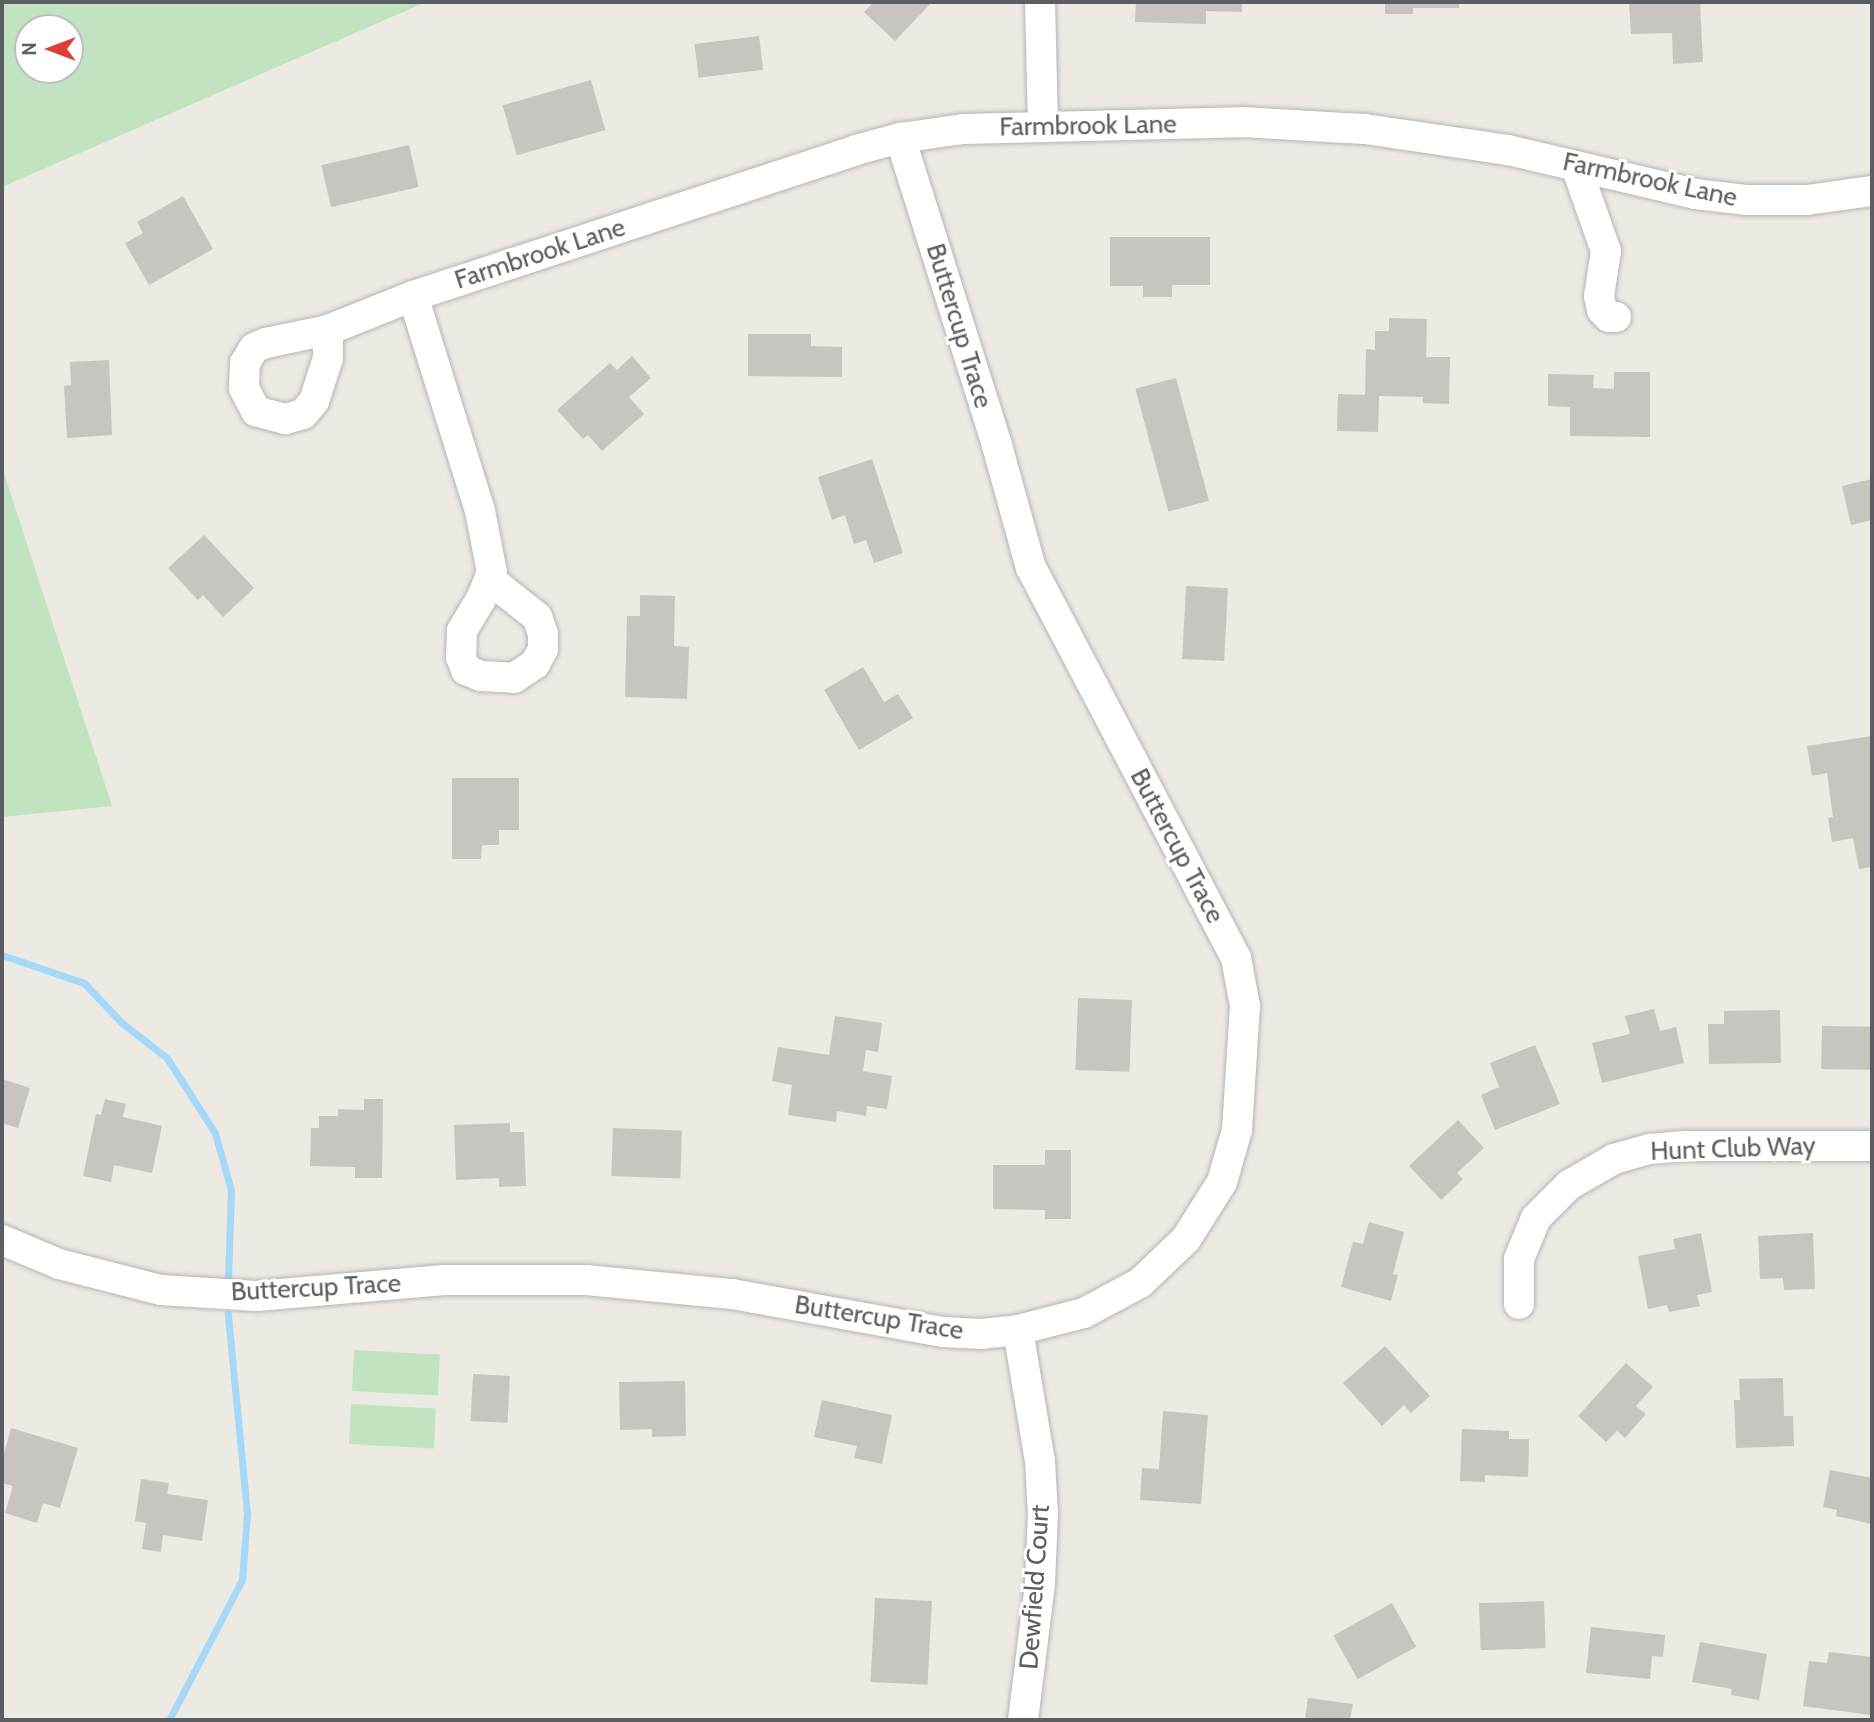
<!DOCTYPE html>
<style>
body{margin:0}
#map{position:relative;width:1874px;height:1722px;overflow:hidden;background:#eceae2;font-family:Cabin,sans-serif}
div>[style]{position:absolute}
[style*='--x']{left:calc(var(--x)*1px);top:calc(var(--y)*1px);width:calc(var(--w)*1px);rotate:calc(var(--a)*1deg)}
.green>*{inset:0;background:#c1e3c0;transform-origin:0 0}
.stream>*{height:7px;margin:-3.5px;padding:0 3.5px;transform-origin:3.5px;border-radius:3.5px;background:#a6d8f9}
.building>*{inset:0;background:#c8c4c0;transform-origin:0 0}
.roads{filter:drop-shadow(0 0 2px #b3b5b9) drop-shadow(0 0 2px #b3b5b9)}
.minor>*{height:30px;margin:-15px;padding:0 15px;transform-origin:15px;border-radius:15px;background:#fff}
span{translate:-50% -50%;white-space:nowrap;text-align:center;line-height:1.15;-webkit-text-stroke:6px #fff;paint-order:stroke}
.street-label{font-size:26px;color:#5b5e62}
.frame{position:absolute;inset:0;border:4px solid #5b5e62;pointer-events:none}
.north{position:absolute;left:14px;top:14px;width:70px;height:70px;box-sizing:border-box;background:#fff;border:2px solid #bdbfc0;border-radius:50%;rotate:270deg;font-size:19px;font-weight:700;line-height:28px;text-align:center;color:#5b5e62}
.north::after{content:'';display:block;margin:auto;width:24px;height:32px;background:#dd3e38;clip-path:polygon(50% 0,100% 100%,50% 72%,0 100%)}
</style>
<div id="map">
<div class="green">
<div style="clip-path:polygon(evenodd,2px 2px,426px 2px,2px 187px,2px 2px,28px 28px,70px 28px,70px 70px,28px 70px,28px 28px)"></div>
<div style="clip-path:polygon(2px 467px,112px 806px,2px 817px)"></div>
<div style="left:354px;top:1350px;width:86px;height:41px;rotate:3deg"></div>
<div style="left:351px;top:1404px;width:85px;height:40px;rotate:3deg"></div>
</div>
<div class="stream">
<div style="--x:2;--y:955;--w:87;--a:18.9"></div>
<div style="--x:84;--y:983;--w:55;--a:46.5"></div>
<div style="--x:122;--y:1023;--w:57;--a:37.9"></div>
<div style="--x:167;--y:1058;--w:89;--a:57.4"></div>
<div style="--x:215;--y:1133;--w:59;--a:74.3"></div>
<div style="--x:231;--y:1190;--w:92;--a:91.9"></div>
<div style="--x:169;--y:1720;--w:158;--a:-62.5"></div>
<div style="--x:242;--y:1580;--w:67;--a:-85.7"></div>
<div style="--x:247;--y:1513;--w:200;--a:-95.5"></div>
</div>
<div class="building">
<div style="clip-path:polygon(874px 2px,932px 2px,895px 41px,864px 12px)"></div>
<div style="clip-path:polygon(1136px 2px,1242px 2px,1242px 12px,1206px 11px,1206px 24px,1135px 22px)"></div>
<div style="clip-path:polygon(1385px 2px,1459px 2px,1459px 8px,1413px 8px,1413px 14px,1385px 14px)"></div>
<div style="clip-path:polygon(1629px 2px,1700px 2px,1703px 62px,1673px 64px,1672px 33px,1631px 34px)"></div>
<div style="left:759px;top:36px;width:34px;height:65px;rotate:83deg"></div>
<div style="left:591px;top:80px;width:52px;height:92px;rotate:74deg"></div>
<div style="left:409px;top:145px;width:43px;height:90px;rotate:77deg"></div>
<div style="clip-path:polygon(183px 196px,213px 249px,149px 285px,125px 243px,143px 233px,137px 222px)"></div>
<div style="clip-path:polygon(1110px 237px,1210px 237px,1210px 285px,1172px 285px,1172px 297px,1143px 297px,1143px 286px,1110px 286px)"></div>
<div style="clip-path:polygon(1389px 318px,1427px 319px,1426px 357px,1450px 357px,1449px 404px,1423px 403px,1423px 397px,1379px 396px,1378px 432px,1337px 431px,1338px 394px,1365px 395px,1366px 349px,1375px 350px,1375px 331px,1389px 331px)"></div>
<div style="clip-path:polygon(748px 334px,811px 334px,811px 346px,842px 347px,842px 377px,748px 376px)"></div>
<div style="clip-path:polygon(632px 356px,651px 378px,629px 397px,644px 414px,602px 451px,588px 435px,583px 439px,557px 410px,610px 363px,617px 370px)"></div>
<div style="clip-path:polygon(109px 360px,112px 435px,67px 438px,64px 386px,71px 385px,70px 362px)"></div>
<div style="clip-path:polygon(1614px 372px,1650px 372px,1650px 437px,1570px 436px,1570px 407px,1548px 406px,1548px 374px,1594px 375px,1593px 388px,1614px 389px)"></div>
<div style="left:1176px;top:378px;width:127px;height:42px;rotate:75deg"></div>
<div style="clip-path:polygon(872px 459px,903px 553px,874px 563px,866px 540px,854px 544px,845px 515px,832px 520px,818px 477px)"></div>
<div style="clip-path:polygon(1872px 479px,1872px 520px,1851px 525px,1842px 486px)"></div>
<div style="clip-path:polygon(204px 535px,254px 588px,223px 617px,203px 595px,198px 600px,168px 568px)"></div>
<div style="left:1186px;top:586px;width:42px;height:73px;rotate:3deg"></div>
<div style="clip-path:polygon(640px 595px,675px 596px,674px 646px,689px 647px,687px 699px,625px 697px,627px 616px,640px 616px)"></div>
<div style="clip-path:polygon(863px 667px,884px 702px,898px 694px,913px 718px,859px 750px,824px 690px)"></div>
<div style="clip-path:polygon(1872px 736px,1872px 867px,1859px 869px,1853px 838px,1832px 842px,1828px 818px,1833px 817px,1827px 773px,1812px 776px,1807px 746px)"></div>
<div style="clip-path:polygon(452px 778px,519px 778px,519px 830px,499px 830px,499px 845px,482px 845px,481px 859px,452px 859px)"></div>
<div style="left:1078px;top:998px;width:54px;height:72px;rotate:2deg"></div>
<div style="clip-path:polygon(1654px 1009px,1660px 1031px,1676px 1027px,1684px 1063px,1602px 1083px,1592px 1043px,1630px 1034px,1625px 1016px)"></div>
<div style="clip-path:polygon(1780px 1010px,1781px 1063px,1709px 1064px,1708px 1024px,1724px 1024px,1724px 1011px)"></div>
<div style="clip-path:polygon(835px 1016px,882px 1023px,878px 1052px,866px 1050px,863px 1071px,892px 1076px,887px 1109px,867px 1106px,866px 1116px,837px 1111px,836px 1122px,788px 1115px,792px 1085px,772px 1081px,778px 1047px,829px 1055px)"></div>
<div style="left:1822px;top:1026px;width:50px;height:43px;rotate:1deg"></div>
<div style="clip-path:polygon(1535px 1045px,1560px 1104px,1495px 1130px,1481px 1095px,1499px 1087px,1490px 1063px)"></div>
<div style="clip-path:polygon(2px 1079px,30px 1088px,18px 1128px,2px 1123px)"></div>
<div style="clip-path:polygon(105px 1099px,126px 1104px,123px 1117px,162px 1126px,152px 1173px,114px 1165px,111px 1182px,83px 1176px,96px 1114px,101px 1115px)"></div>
<div style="clip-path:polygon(364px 1099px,383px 1099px,382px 1178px,355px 1178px,355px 1167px,310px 1166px,311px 1128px,319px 1128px,319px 1116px,338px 1116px,338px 1109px,364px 1110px)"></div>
<div style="clip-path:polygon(1458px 1120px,1484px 1148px,1457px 1173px,1463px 1179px,1441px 1200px,1409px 1166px)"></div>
<div style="clip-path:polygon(510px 1123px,510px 1132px,524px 1132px,526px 1186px,499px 1187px,499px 1178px,456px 1180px,454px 1125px)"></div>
<div style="left:613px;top:1128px;width:69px;height:48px;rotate:2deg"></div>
<div style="clip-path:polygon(1045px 1150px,1071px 1150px,1071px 1219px,1045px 1219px,1045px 1210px,993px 1209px,993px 1165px,1045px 1165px)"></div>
<div style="clip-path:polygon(1369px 1222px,1404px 1232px,1393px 1274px,1398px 1275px,1391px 1301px,1341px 1287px,1353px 1242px,1363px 1244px)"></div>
<div style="clip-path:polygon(1701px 1233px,1712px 1292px,1697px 1295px,1700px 1306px,1669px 1312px,1667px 1305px,1648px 1309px,1638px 1256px,1675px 1249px,1673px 1239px)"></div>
<div style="clip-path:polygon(1813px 1233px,1815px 1289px,1784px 1290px,1783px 1278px,1760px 1279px,1758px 1236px)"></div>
<div style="clip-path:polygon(1385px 1346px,1430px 1396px,1411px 1413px,1404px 1405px,1382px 1426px,1343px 1383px)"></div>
<div style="clip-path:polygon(1626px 1363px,1653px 1387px,1636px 1406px,1646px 1414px,1625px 1438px,1617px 1431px,1606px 1442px,1578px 1416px)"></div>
<div style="left:473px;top:1374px;width:37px;height:47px;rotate:3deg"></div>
<div style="clip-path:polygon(1783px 1378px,1784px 1416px,1793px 1416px,1794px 1446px,1736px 1448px,1734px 1400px,1740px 1400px,1739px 1379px)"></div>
<div style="clip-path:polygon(685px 1381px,686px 1436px,652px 1437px,652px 1429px,620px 1430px,619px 1382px)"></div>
<div style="clip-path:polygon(822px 1400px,892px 1415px,882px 1464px,854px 1458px,857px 1446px,814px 1437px)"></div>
<div style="clip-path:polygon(1163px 1411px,1208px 1415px,1201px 1504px,1140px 1500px,1142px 1468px,1159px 1469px)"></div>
<div style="clip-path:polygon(11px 1428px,78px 1448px,60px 1508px,43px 1503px,37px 1523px,5px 1513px,13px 1486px,2px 1483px,2px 1461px)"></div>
<div style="clip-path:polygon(1462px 1429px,1509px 1431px,1509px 1439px,1529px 1439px,1528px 1477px,1485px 1475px,1485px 1482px,1460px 1481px)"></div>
<div style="clip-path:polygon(1830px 1470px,1872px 1478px,1872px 1524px,1836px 1516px,1837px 1510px,1823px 1507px)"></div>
<div style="clip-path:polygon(141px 1479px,169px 1483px,167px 1494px,208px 1500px,202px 1541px,163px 1535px,161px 1552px,142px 1549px,146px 1523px,135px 1521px)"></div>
<div style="left:875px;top:1598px;width:57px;height:84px;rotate:3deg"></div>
<div style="left:1544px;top:1601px;width:47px;height:65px;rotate:88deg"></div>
<div style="left:1392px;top:1603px;width:50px;height:67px;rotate:61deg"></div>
<div style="clip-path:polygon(1591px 1627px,1665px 1635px,1663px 1657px,1652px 1656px,1650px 1679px,1586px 1673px)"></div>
<div style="clip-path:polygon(1700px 1642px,1767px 1654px,1759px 1700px,1731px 1695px,1732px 1689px,1692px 1682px)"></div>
<div style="clip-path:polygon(1829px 1652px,1872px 1657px,1871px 1715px,1803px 1706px,1809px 1661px,1827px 1663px)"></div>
<div style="clip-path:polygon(1308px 1698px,1353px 1704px,1350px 1720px,1305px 1720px)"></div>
</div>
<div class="roads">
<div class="minor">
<div style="--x:1040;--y:2;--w:124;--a:88.6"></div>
<div style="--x:1576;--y:166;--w:90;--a:70.6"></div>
<div style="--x:1606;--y:251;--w:46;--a:98.8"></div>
<div style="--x:1599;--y:296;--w:14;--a:78"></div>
<div style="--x:1602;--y:310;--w:10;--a:45"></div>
<div style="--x:1609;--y:317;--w:7;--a:0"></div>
<div style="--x:413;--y:296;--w:225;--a:72.7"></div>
<div style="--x:480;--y:511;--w:62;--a:78.9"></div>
<div style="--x:492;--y:572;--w:29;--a:112"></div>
<div style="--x:481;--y:599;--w:37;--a:121"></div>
<div style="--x:462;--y:631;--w:26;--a:92"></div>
<div style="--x:461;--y:657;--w:14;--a:69"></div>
<div style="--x:466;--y:670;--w:16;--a:22"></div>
<div style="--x:481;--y:676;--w:33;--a:3"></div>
<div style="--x:514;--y:678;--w:25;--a:-34"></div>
<div style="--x:535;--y:664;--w:17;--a:-62"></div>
<div style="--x:543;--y:649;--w:15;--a:-90"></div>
<div style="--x:543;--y:634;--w:18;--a:-109"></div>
<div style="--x:537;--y:617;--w:61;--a:-141.6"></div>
<div style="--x:328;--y:330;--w:28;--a:90"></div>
<div style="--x:328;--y:358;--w:45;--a:108"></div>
<div style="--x:314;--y:401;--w:17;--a:130"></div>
<div style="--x:303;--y:414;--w:19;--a:164"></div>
<div style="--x:285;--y:419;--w:30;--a:-165"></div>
<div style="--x:256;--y:411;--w:26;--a:-118"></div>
<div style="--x:244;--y:388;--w:25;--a:-88"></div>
<div style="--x:245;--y:363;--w:17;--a:-59"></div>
<div style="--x:254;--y:348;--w:13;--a:-23"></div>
<div style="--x:266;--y:343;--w:63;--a:-11.8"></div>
<div style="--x:328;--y:330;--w:92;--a:-21.8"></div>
<div style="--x:413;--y:296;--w:466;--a:-18.2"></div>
<div style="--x:856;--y:150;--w:46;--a:-15.3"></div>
<div style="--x:900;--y:138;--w:64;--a:-8.1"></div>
<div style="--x:963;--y:129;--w:279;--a:-1.4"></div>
<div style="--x:1242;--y:122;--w:123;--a:3.3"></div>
<div style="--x:1365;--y:129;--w:145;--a:8.4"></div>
<div style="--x:1508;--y:150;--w:192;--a:13.2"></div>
<div style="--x:1695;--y:194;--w:51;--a:6.7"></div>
<div style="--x:1746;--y:200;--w:61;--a:0"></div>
<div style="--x:1807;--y:200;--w:66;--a:-7.9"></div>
<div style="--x:2;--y:1240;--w:62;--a:22.8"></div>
<div style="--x:59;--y:1264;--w:105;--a:14.3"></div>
<div style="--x:161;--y:1290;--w:96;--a:3.6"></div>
<div style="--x:257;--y:1296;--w:188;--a:-4.9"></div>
<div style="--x:444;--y:1280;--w:142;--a:0"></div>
<div style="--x:586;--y:1280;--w:147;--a:5.5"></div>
<div style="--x:732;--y:1294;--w:214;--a:10.2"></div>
<div style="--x:943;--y:1332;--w:38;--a:3"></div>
<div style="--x:981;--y:1334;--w:37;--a:-6"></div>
<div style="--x:1018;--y:1330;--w:68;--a:-14.4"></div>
<div style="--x:1084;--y:1313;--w:64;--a:-28.2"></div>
<div style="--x:1140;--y:1283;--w:64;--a:-43.7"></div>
<div style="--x:1186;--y:1239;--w:67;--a:-57.7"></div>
<div style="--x:1222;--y:1182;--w:54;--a:-73.9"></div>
<div style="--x:1237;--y:1130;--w:124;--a:-86.3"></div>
<div style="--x:1245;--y:1006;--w:49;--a:-100.6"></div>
<div style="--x:1236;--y:958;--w:441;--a:-117.7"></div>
<div style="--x:1031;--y:568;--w:128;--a:-105.5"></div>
<div style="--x:997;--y:445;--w:322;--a:-107.5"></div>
<div style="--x:1519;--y:1304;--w:45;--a:-90"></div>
<div style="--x:1519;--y:1259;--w:44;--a:-67.5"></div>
<div style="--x:1536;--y:1218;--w:47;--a:-45"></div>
<div style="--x:1569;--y:1185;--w:52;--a:-30"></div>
<div style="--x:1614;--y:1159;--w:37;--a:-16"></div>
<div style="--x:1650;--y:1149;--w:37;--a:-5"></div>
<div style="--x:1687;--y:1146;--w:185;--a:0"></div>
<div style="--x:1018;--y:1330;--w:133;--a:80.5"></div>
<div style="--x:1040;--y:1461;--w:53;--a:86.8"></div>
<div style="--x:1043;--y:1514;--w:70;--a:92.5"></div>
<div style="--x:1040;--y:1584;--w:137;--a:97.1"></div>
</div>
</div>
<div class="street-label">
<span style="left:1088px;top:126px;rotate:-1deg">Farmbrook Lane</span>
<span style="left:1650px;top:180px;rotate:12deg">Farmbrook Lane</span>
<span style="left:540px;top:254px;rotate:-18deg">Farmbrook Lane</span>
<span style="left:959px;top:326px;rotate:73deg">Buttercup Trace</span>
<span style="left:1177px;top:846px;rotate:62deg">Buttercup Trace</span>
<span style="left:1733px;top:1149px;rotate:-2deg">Hunt Club Way</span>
<span style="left:316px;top:1288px;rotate:-3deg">Buttercup Trace</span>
<span style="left:879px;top:1318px;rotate:9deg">Buttercup Trace</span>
<span style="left:1035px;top:1587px;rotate:-86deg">Dewfield Court</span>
</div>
<div class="frame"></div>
<div class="north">N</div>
</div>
